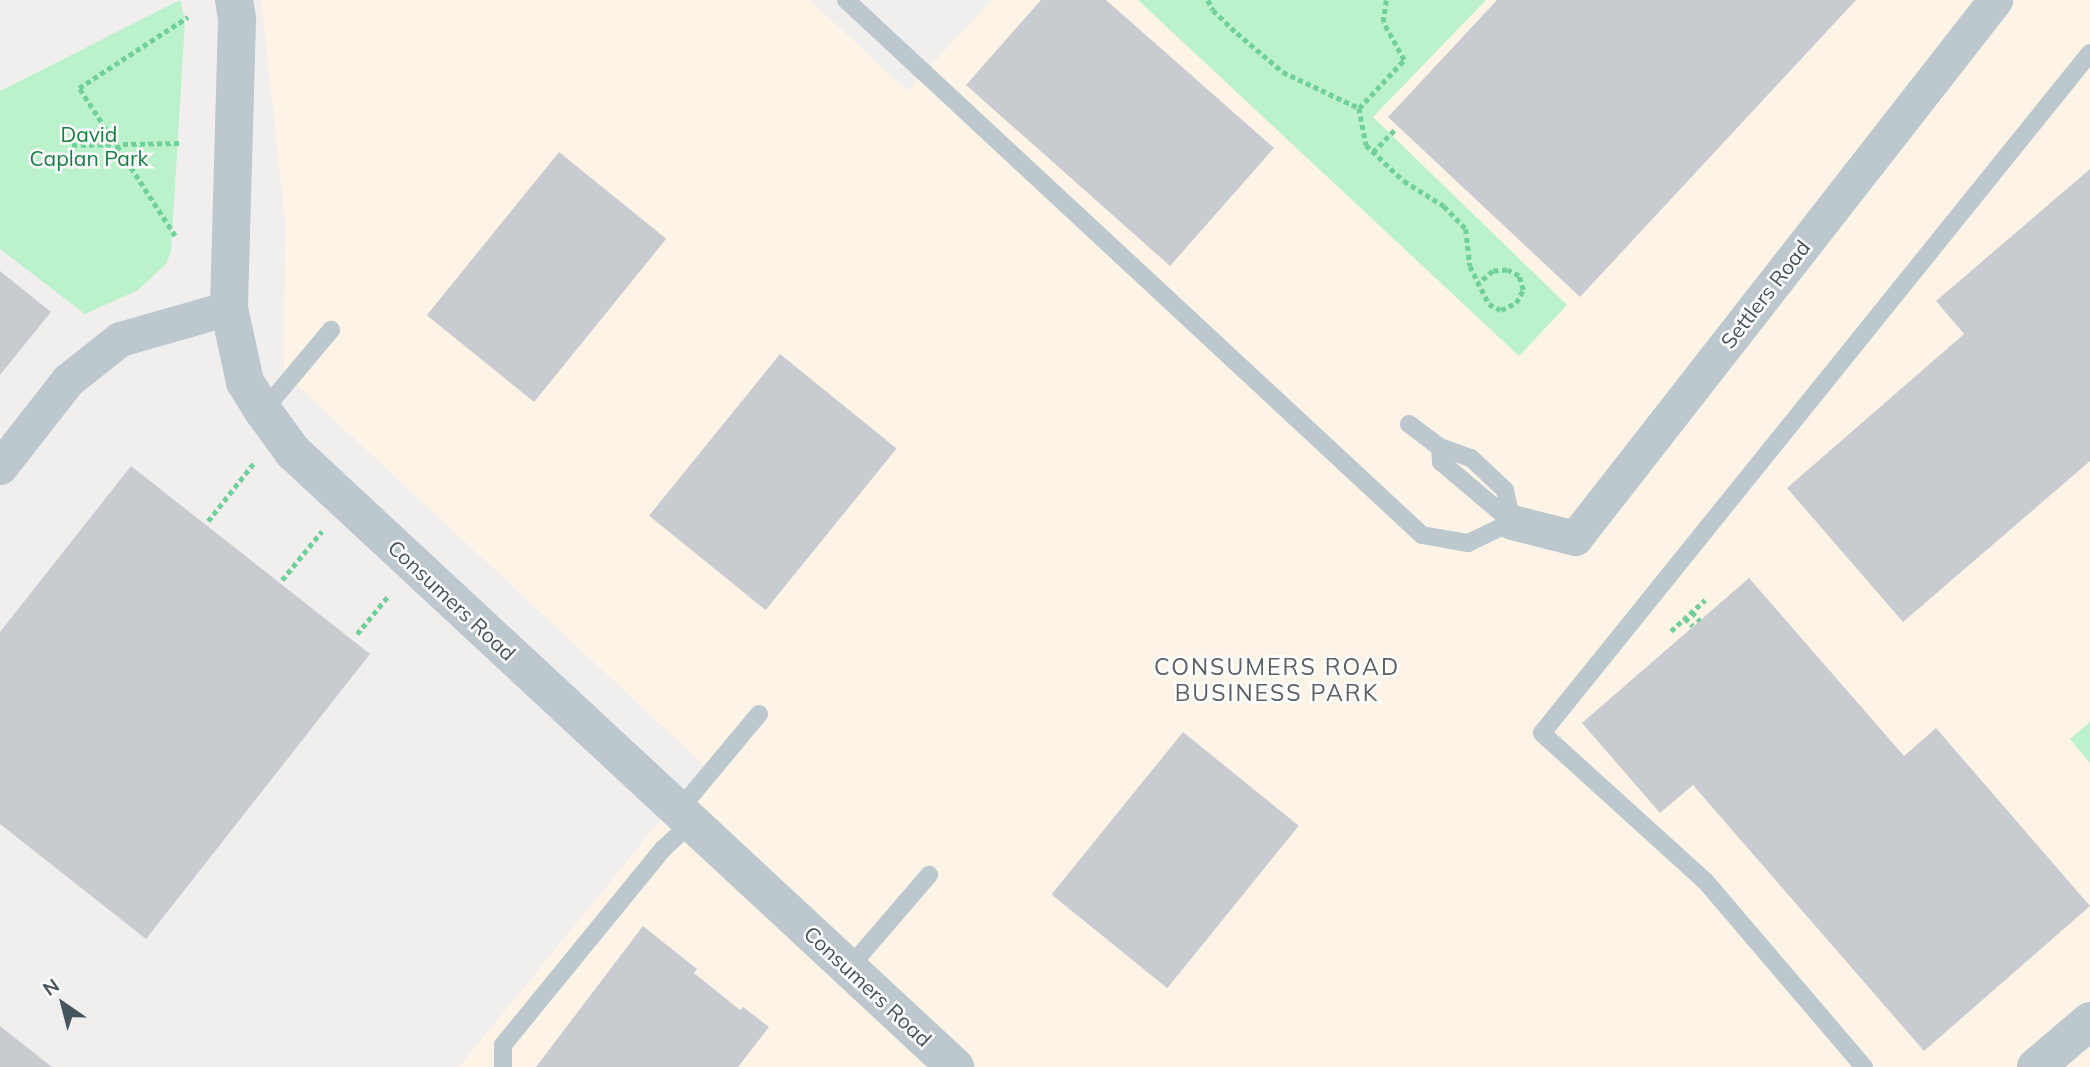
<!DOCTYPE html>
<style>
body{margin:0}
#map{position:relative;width:2090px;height:1067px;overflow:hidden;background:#f1eeee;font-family:Mulish,sans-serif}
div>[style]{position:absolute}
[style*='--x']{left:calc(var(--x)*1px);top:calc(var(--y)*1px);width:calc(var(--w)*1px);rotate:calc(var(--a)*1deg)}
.commercial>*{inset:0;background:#fdf4e7}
.green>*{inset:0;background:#bbf1cb}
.building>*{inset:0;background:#c8ccd1;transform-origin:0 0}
.path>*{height:4.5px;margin-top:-2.25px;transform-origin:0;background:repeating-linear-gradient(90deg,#71d099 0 5px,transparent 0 8.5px)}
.service>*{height:18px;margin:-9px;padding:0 9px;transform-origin:9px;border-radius:9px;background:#bcc7ce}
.minor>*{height:35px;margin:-17.5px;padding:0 17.5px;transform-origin:17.5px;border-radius:17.5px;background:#bcc7ce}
.tertiary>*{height:38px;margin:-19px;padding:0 19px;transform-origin:19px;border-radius:19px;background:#bcc7ce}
span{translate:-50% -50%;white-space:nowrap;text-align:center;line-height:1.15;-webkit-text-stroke:5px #fff;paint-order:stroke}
.park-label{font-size:21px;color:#138140}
.street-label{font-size:21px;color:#46545d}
.neighbourhood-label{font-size:23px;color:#5b6064;letter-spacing:2px}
.north{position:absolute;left:28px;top:969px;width:70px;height:70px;-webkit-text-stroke:5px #fff;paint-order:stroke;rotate:325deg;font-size:19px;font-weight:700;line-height:28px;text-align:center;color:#46545d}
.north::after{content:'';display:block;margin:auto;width:24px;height:32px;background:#46545d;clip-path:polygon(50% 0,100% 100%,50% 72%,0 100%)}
</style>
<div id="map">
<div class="commercial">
<div style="clip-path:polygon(261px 0,810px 0,907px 91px,992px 0,2090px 0,2090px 1067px,459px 1067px,705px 766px,284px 373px,285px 220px)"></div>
</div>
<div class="green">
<div style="clip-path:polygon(180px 0,185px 21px,171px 251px,166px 264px,138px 290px,85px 314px,0 249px,0 91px)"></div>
<div style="clip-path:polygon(1138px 0,1486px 0,1373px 117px,1567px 305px,1519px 356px)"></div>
<div style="clip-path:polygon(2090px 722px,2090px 763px,2070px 739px)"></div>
</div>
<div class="building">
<div style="clip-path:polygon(1041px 0,1106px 0,1274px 148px,1170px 266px,966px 85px)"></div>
<div style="clip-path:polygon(1497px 0,1856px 0,1580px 297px,1388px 117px)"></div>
<div style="left:559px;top:152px;width:138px;height:210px;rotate:39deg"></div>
<div style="clip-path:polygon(2090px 169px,2090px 461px,1903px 622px,1787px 488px,1964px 334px,1936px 301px)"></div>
<div style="clip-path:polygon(0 271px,51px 312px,0 375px)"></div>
<div style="left:780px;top:354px;width:150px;height:208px;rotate:39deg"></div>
<div style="clip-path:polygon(131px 466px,370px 654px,146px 939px,0 824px,0 632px)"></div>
<div style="clip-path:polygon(1749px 578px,1904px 756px,1936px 728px,2090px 906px,1924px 1051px,1693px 785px,1660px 813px,1582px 723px)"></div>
<div style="left:1183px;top:732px;width:149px;height:209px;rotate:39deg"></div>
<div style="clip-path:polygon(643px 926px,697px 969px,694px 973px,740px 1010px,743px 1007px,769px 1027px,738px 1067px,536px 1067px)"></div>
<div style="clip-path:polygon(0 1026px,52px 1067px,0 1067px)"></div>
</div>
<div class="path">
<div style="--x:1208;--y:0;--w:11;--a:63"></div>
<div style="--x:1213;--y:10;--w:33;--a:44"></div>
<div style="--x:1237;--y:33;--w:60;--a:40.3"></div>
<div style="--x:1283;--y:72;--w:84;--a:25.3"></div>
<div style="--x:1359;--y:108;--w:38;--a:79"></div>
<div style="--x:1366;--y:145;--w:52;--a:43.5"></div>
<div style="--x:1404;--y:181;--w:47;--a:32"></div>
<div style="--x:1444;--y:206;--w:32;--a:46"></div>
<div style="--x:1466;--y:229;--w:37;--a:84"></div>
<div style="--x:1470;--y:266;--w:42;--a:63.4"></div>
<div style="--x:1489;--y:304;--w:13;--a:27"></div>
<div style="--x:1501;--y:310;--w:17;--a:-25"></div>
<div style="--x:1516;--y:303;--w:15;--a:-62"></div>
<div style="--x:1523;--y:290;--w:15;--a:-106"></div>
<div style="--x:1519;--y:276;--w:13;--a:-153"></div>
<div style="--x:1507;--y:270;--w:14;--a:176"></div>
<div style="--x:1493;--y:271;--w:18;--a:139"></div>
<div style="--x:1359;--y:108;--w:66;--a:-46.8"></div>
<div style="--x:1404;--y:60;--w:43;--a:-118.9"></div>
<div style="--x:1383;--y:22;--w:22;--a:-82"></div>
<div style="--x:72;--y:145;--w:109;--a:-1.1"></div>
<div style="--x:1373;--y:152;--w:32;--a:-46"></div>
<div style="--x:175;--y:236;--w:176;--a:-123"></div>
<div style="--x:79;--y:88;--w:130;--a:-33.1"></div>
<div style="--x:208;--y:521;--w:73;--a:-51.7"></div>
<div style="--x:282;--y:580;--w:63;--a:-50.8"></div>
<div style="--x:1692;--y:612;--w:12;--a:48"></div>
<div style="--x:1685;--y:618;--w:11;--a:45"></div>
<div style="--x:1671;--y:631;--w:46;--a:-42.4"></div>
<div style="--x:357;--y:634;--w:50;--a:-50.6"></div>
</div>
<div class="service">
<div style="--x:846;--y:0;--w:786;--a:42.89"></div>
<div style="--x:1422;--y:535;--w:47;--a:9.9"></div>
<div style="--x:1468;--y:543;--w:49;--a:-25.5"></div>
<div style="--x:263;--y:411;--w:106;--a:-50"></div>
<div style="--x:1409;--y:424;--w:39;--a:37"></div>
<div style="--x:1440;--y:447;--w:33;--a:20"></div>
<div style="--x:1471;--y:458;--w:47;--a:43.3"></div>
<div style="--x:1505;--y:490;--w:33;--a:78"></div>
<div style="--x:1512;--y:522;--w:93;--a:-139.8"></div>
<div style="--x:1441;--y:462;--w:15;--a:-94"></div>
<div style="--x:679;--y:810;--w:125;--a:-50.2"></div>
<div style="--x:849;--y:968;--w:123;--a:-49.3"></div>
<div style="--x:503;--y:1067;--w:22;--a:-90"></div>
<div style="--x:503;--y:1045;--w:253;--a:-50.8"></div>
<div style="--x:663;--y:849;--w:40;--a:-43"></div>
<div style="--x:1864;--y:1067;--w:245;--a:-130.5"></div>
<div style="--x:1705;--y:881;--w:220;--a:-137.8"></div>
<div style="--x:1542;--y:733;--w:873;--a:-51.14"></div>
</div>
<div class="minor">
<div style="--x:0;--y:467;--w:110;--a:-52"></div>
<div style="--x:68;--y:380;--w:66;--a:-38.3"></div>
<div style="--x:120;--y:339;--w:113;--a:-15.9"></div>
<div style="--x:1512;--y:522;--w:65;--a:14.3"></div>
<div style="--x:1575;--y:538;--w:683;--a:-52.02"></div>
</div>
<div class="tertiary">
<div style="--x:234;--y:0;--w:20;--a:81"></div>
<div style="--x:237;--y:20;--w:288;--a:91.6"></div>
<div style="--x:229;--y:308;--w:76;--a:77.8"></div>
<div style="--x:245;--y:382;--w:34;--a:58"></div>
<div style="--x:263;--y:411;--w:51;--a:53.8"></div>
<div style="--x:293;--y:452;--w:904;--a:42.89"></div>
<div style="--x:2036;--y:1067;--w:71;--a:-40.4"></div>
</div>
<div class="park-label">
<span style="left:89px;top:146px">David<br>Caplan Park</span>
</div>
<div class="street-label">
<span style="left:1765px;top:294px;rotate:-52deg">Settlers Road</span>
<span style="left:452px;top:600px;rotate:43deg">Consumers Road</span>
<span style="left:868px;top:986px;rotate:43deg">Consumers Road</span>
</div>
<div class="neighbourhood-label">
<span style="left:1277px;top:680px">CONSUMERS ROAD<br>BUSINESS PARK</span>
</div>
<div class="north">N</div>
</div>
